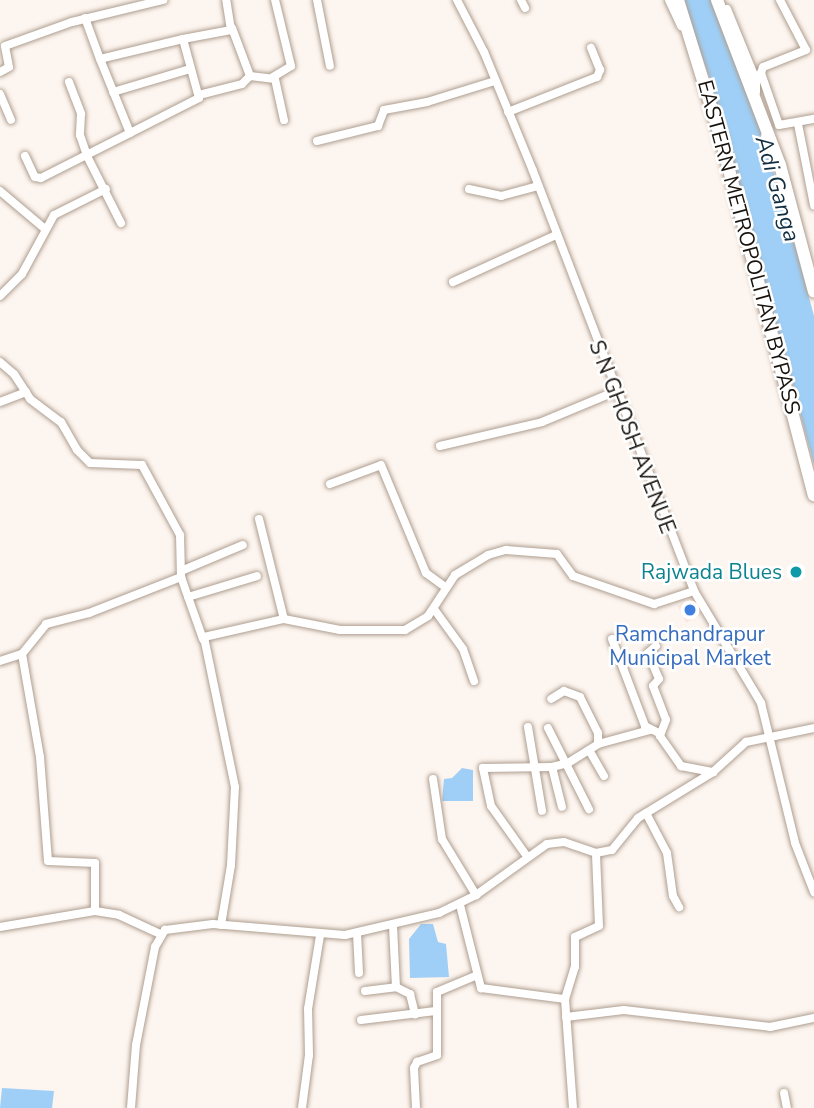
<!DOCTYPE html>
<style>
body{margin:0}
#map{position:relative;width:814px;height:1108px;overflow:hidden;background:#fdf5ef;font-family:"Nunito Sans",sans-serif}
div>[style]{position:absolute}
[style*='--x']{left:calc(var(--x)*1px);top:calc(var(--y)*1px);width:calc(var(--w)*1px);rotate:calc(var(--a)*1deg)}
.commercial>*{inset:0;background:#fce8e1;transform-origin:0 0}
.water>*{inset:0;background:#9fcff6}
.roads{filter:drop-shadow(0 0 2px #ae9e90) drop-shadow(0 0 2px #ae9e90)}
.street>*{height:8px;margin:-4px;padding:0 4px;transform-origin:4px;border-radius:4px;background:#fff}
.primary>*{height:12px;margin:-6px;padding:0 6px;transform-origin:6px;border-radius:6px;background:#fff}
.dots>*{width:19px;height:19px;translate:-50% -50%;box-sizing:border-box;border:4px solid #fff;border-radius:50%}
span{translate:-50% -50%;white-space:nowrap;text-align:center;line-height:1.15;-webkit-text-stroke:5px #fff;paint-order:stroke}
.street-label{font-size:21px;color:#18120d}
.culture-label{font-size:21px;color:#0d838f}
.right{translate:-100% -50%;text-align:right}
.shop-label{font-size:21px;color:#366cbe}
.water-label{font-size:23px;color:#112d40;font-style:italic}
</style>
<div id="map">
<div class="commercial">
<div style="left:694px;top:597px;width:19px;height:19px;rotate:62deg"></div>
</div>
<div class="water">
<div style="clip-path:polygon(681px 0,711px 0,748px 85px,795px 245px,814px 316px,814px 465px,709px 76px)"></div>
<div style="clip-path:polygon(462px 768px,473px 770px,473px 801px,442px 801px,444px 779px,452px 778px)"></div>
<div style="clip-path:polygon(421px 924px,433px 924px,438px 942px,446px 944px,449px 977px,410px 978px,409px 939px)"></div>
<div style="clip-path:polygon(2px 1088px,54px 1091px,52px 1108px,0 1108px)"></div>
</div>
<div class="roads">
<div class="street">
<div style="--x:317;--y:0;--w:67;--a:78.9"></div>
<div style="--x:457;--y:0;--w:59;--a:62.6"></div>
<div style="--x:484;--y:52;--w:129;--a:67.6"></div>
<div style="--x:533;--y:171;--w:450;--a:69"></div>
<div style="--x:694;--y:591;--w:131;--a:59.1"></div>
<div style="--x:761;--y:703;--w:144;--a:76.3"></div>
<div style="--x:795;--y:843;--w:53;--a:68.8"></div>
<div style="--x:521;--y:0;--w:9;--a:63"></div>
<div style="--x:669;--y:0;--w:29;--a:65"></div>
<div style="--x:780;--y:0;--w:56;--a:62.5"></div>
<div style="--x:806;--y:50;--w:46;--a:158.4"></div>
<div style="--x:763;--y:67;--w:6;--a:108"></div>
<div style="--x:761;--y:73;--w:55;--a:70.9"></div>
<div style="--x:779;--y:125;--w:36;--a:-10"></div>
<div style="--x:727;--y:9;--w:77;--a:67.8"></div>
<div style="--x:756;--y:80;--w:12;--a:90"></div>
<div style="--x:85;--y:18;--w:44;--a:69.9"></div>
<div style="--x:100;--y:59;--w:80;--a:67.9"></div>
<div style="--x:130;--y:133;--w:77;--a:-26.9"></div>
<div style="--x:199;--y:98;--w:61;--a:-105.2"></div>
<div style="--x:183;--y:39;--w:85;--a:166.5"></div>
<div style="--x:232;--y:28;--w:51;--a:69.4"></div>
<div style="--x:250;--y:76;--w:25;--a:7"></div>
<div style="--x:275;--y:79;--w:42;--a:77.6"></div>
<div style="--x:183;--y:39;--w:49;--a:-10.6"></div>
<div style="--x:231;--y:30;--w:30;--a:-99"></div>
<div style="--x:0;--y:72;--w:10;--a:-29"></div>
<div style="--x:9;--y:67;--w:21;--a:-101"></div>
<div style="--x:5;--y:46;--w:71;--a:-19.7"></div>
<div style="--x:72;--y:22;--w:94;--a:-13.6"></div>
<div style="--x:273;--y:77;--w:21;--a:-31"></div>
<div style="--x:291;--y:66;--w:68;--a:-103.6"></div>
<div style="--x:69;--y:82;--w:34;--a:69"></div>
<div style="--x:81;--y:114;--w:21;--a:93"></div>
<div style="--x:80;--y:135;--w:24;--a:71"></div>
<div style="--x:88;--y:158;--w:73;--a:63.1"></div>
<div style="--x:113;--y:92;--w:80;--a:-16.6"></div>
<div style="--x:0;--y:94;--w:28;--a:67"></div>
<div style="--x:199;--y:95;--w:44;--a:-14.3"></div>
<div style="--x:242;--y:84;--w:11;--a:-45"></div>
<div style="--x:508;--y:112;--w:96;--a:-21.5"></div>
<div style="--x:597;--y:77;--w:8;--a:-67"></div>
<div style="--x:600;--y:70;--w:24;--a:-112"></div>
<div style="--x:798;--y:124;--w:83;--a:78.8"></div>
<div style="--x:317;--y:141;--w:63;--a:-13.8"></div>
<div style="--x:378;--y:126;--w:17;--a:-69"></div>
<div style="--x:384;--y:110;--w:44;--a:-10.5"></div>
<div style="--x:427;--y:102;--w:71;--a:-17.2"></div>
<div style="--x:25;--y:156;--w:23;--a:65"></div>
<div style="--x:35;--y:177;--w:6;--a:9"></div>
<div style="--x:41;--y:178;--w:100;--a:-26.8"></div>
<div style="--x:469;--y:189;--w:33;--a:12"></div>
<div style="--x:501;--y:196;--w:38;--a:-15"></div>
<div style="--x:0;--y:191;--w:57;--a:40.1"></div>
<div style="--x:453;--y:282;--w:111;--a:-24.5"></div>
<div style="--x:0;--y:296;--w:31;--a:-45"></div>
<div style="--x:22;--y:274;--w:67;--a:-61.5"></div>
<div style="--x:54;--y:215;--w:58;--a:-26.6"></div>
<div style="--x:0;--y:362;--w:18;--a:41"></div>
<div style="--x:14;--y:374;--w:30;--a:57"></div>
<div style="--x:30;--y:399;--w:39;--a:37"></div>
<div style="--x:61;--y:422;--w:32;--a:60"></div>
<div style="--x:77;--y:450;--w:18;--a:45"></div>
<div style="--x:90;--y:463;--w:52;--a:2.2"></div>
<div style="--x:142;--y:465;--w:80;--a:61.5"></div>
<div style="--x:180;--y:535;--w:42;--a:88.6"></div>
<div style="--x:181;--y:577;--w:66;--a:70.5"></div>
<div style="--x:0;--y:402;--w:28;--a:-21"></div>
<div style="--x:440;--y:446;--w:105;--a:-13.2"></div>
<div style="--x:542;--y:422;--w:78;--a:-22.6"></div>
<div style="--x:330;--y:484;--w:54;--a:-20.4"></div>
<div style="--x:381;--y:465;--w:117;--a:67.4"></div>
<div style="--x:426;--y:573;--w:22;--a:36"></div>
<div style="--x:259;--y:519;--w:103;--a:76"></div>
<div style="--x:181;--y:571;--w:67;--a:-22.8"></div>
<div style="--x:188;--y:597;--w:72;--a:-16.9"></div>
<div style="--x:434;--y:609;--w:49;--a:54.1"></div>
<div style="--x:463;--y:649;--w:34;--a:71"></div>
<div style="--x:612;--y:639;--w:93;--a:69.2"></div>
<div style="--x:645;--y:726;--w:16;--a:27"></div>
<div style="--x:656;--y:646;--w:11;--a:139"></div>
<div style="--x:648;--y:653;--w:28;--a:67"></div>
<div style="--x:659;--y:679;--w:9;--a:131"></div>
<div style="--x:653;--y:686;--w:36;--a:69"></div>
<div style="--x:666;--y:720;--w:17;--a:111"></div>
<div style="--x:660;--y:736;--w:37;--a:55"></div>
<div style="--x:681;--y:766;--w:33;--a:11"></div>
<div style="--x:22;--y:654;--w:105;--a:80.1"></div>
<div style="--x:40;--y:757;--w:104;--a:85.6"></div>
<div style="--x:48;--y:861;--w:47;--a:2.4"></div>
<div style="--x:95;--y:863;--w:48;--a:90"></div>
<div style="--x:0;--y:661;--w:23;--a:-18"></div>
<div style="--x:22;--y:654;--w:38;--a:-51"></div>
<div style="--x:46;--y:624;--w:44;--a:-14.3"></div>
<div style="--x:89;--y:613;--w:99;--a:-21.4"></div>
<div style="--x:528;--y:727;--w:85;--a:80.5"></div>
<div style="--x:548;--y:728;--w:91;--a:63.2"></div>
<div style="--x:598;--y:744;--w:54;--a:-15.1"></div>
<div style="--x:589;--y:750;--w:30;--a:60"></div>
<div style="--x:552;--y:767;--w:41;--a:76"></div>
<div style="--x:433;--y:779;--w:61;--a:81.5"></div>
<div style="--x:442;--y:839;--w:66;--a:58.7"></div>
<div style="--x:646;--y:813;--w:45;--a:62.3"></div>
<div style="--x:667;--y:853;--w:43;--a:82.1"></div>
<div style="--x:673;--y:896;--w:13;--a:61"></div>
<div style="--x:526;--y:855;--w:60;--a:-125.5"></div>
<div style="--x:491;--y:806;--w:39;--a:-102"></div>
<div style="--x:483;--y:768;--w:69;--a:-0.8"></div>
<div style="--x:552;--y:767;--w:16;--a:-14"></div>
<div style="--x:568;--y:763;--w:36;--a:-32"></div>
<div style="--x:598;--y:744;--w:11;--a:-90"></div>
<div style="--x:598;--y:733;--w:40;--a:-116.6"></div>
<div style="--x:580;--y:697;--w:17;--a:-159"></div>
<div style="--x:564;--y:691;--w:15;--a:148"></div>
<div style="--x:460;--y:905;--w:86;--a:75.8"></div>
<div style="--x:481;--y:988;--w:85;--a:7.5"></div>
<div style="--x:565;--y:999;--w:34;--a:-73"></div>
<div style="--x:575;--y:967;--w:30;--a:-90"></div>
<div style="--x:575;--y:937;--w:26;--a:-25"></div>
<div style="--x:599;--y:926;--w:73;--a:-92.4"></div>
<div style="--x:221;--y:925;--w:61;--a:-80.5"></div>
<div style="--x:231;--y:865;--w:78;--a:-87.1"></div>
<div style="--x:235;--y:787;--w:153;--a:-101.7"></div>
<div style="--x:204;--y:637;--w:82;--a:-12.7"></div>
<div style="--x:284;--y:619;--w:57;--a:11.1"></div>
<div style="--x:340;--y:630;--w:65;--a:0"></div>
<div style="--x:405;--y:630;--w:27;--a:-31"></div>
<div style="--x:428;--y:616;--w:49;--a:-56.6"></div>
<div style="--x:455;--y:575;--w:39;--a:-31"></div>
<div style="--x:488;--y:555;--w:19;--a:-16"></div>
<div style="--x:506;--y:550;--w:51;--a:4.5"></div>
<div style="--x:557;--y:554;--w:27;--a:54"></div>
<div style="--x:573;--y:576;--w:86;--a:19.1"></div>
<div style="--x:654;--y:604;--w:42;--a:-18"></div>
<div style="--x:393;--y:926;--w:61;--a:87.2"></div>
<div style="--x:396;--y:987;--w:16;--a:27"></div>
<div style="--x:410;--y:994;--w:21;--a:76"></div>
<div style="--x:0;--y:927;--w:96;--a:-9.6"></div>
<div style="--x:95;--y:911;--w:24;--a:9"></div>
<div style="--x:119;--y:915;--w:45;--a:24.9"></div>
<div style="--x:357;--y:933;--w:40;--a:87.1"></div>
<div style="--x:365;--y:991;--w:31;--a:-7"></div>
<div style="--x:565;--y:999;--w:109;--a:85.8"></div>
<div style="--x:566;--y:1017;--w:58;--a:-6.9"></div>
<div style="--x:624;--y:1010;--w:147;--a:6.6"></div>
<div style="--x:770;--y:1027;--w:45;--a:-11.6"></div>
<div style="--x:361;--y:1020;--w:75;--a:-6.9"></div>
<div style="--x:784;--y:1093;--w:15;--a:79"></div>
<div style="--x:131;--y:1108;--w:63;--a:-85.5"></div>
<div style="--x:136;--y:1045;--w:100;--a:-79"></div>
<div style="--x:155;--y:947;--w:20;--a:-60"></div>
<div style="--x:165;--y:930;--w:48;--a:-7.1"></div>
<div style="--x:213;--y:924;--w:132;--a:4.8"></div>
<div style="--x:345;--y:935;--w:97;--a:-13.2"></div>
<div style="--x:439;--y:913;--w:41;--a:-25.9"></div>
<div style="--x:476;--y:895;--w:87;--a:-35.7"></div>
<div style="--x:547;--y:844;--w:17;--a:-7"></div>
<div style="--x:564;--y:842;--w:34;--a:19"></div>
<div style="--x:596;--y:853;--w:16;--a:-11"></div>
<div style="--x:612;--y:850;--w:41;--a:-50.9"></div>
<div style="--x:638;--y:818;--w:88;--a:-31.5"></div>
<div style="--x:713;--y:772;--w:45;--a:-42.3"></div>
<div style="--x:746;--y:742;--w:69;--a:-11.6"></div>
<div style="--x:302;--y:1108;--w:53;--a:-82.5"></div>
<div style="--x:309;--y:1055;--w:46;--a:-91.2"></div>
<div style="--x:308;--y:1009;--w:74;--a:-80.7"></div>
<div style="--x:416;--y:1108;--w:40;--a:-92.9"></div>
<div style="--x:414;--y:1068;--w:7;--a:-63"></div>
<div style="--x:417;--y:1062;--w:21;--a:-19"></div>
<div style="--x:437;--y:1055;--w:63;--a:-90"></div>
<div style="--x:437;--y:992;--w:41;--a:-22.8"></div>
</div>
<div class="primary">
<div style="--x:678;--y:0;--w:145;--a:72.8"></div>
<div style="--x:721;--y:139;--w:368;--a:75.4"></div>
<div style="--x:717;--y:0;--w:177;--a:69.1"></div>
<div style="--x:780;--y:165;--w:131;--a:75"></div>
</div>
</div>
<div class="dots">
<div style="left:796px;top:572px;background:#0f9aa8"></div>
<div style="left:690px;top:610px;background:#3f7fe0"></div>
</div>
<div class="street-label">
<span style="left:749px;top:247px;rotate:75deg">EASTERN METROPOLITAN BYPASS</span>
<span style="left:632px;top:437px;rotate:69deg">S N GHOSH AVENUE</span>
</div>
<div class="culture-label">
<span class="right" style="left:782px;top:572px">Rajwada Blues</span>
</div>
<div class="shop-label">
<span style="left:690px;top:646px">Ramchandrapur<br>Municipal Market</span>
</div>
<div class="water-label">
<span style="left:777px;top:189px;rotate:74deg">Adi Ganga</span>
</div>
</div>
